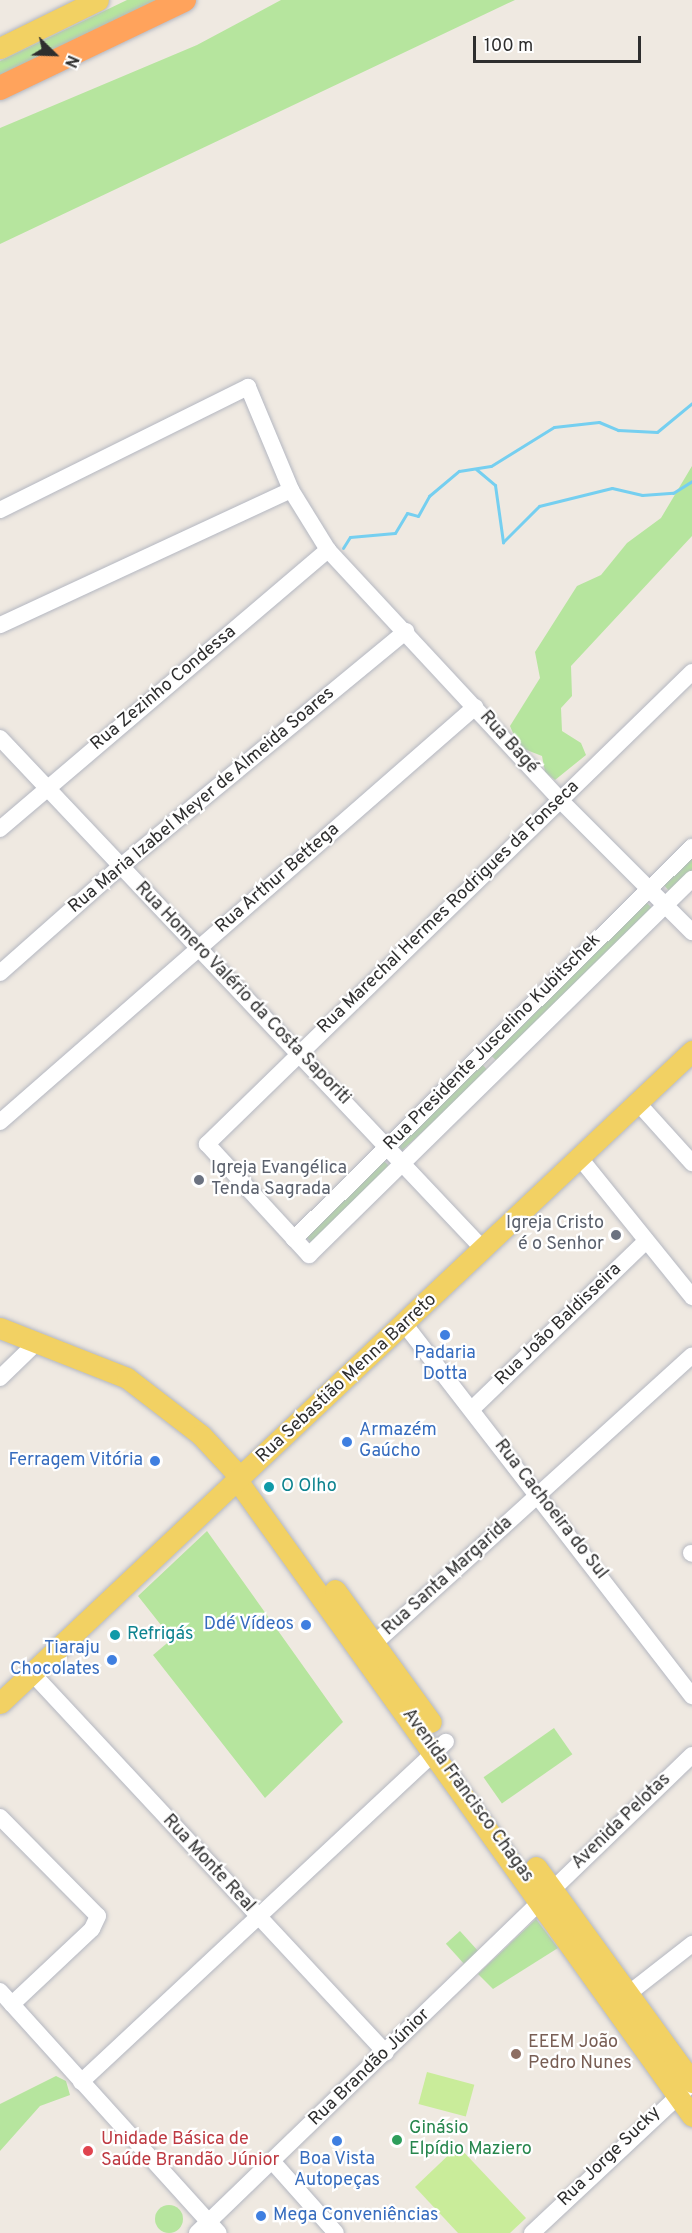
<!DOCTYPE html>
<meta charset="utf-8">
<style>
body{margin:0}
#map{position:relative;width:692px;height:2233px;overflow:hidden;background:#efe9e1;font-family:Overpass,sans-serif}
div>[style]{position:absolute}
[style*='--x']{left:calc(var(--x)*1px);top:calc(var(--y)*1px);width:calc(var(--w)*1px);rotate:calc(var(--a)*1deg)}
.green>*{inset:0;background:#b6e59e;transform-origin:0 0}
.round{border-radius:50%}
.pitch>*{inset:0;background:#c9ec9a;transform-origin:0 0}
.stream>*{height:3px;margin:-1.5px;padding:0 1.5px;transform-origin:1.5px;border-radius:1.5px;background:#75cff0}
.roads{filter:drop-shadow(0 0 2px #b4b7c1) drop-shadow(0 0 2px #b4b7c1)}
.minor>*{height:16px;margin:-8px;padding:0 8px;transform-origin:8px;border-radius:8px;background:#fff}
.major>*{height:21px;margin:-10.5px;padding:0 10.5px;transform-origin:10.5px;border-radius:10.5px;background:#f2d163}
.highway>*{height:24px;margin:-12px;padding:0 12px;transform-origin:12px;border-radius:12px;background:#ffa35c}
.dots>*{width:16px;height:16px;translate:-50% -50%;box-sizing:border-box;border:3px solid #fff;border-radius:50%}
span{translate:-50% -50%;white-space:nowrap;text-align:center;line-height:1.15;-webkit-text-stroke:4.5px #fff;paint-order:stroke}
.street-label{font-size:18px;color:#2e2e2e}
.worship-label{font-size:18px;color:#5b616d}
.left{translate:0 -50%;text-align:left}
.right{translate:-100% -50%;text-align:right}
.shop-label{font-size:18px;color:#366cbe}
.culture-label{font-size:18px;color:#0d838f}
.education-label{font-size:18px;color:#785e54}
.leisure-label{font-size:18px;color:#27864d}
.health-label{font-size:18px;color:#be3a42}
.north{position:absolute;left:24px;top:24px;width:60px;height:60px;-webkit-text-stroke:4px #fff;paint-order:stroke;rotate:113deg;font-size:16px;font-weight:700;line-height:24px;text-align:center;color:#2e2e2e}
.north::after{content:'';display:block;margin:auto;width:21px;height:27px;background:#2e2e2e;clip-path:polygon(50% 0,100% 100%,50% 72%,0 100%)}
.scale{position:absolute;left:473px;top:36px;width:168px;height:27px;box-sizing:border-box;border:3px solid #2e2e2e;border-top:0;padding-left:8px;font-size:18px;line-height:21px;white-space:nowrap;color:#2e2e2e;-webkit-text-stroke:4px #fff;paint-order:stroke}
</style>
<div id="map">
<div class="green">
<div style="clip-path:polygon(127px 0,161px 0,0 76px,0 61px)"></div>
<div style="clip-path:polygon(281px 0,515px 0,0 244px,0 128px,197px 45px)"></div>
<div style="clip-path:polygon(692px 466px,692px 536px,571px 666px,572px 696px,561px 708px,562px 731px,581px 743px,586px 755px,555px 780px,545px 772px,542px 756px,519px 747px,510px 726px,540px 678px,535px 652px,577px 586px,601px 575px,627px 543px,661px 518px)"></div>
<div style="clip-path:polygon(692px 856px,692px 872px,671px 893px,663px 884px)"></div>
<div style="left:646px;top:902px;width:11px;height:218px;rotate:45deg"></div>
<div style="left:481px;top:1063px;width:12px;height:117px;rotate:48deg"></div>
<div style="left:383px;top:1160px;width:11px;height:109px;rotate:45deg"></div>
<div style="clip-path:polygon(207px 1531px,343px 1722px,265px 1798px,153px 1655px,172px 1639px,138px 1596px)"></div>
<div style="left:554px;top:1728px;width:32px;height:86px;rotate:55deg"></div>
<div style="clip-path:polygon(536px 1919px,558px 1948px,493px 1989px,478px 1974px)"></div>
<div style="left:460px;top:1931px;width:27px;height:19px;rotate:48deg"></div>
<div style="clip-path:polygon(56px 2076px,66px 2081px,70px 2095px,40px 2106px,0 2151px,0 2104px)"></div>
<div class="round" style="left:155px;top:2205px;width:28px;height:28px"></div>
</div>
<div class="pitch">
<div style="left:427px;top:2072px;width:49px;height:33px;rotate:15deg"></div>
<div style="clip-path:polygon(458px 2146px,526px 2218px,510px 2233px,458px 2233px,415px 2187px)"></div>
</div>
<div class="stream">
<div style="--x:476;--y:469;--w:25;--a:40"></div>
<div style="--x:495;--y:485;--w:58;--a:82"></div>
<div style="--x:503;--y:542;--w:51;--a:-45"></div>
<div style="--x:539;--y:506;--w:75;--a:-13.9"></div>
<div style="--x:612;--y:488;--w:31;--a:13"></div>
<div style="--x:642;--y:495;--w:31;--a:-4"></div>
<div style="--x:673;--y:493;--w:22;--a:-32"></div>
<div style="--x:343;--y:548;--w:13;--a:-58"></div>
<div style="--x:350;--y:537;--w:45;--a:-5.1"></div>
<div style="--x:395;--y:533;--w:23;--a:-59"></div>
<div style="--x:407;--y:513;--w:11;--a:15"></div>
<div style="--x:418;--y:516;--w:23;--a:-61"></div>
<div style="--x:429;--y:496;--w:39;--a:-40"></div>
<div style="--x:459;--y:471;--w:32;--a:-9"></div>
<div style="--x:491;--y:466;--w:74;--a:-31.8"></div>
<div style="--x:554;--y:427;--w:45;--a:-6.3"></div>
<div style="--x:599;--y:422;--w:21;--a:23"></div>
<div style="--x:618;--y:430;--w:39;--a:3"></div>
<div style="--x:657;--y:432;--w:45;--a:-39.6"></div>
</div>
<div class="roads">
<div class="minor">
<div style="--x:291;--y:490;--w:70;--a:58.3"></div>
<div style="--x:328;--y:550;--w:341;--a:47.1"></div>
<div style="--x:560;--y:800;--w:187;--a:45"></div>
<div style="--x:0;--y:510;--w:277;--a:-26.4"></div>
<div style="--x:248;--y:387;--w:112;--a:67.3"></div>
<div style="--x:291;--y:490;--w:321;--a:155.1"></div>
<div style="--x:692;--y:672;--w:677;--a:135.78"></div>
<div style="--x:207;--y:1144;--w:151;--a:47.4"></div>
<div style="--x:309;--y:1255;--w:537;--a:-44.47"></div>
<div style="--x:0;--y:738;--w:705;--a:46.61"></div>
<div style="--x:0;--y:829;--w:431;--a:-40.4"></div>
<div style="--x:0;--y:973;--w:160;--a:-41.5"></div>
<div style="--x:120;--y:867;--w:371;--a:-39.5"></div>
<div style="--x:638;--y:1103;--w:81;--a:48"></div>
<div style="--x:0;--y:1122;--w:631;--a:-41.14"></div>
<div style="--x:580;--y:1158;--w:179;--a:51.1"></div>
<div style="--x:294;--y:1239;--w:559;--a:-44.56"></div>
<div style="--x:406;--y:1326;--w:468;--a:52.3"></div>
<div style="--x:0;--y:1378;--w:50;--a:-44.2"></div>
<div style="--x:472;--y:1409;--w:242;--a:-44"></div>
<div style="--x:691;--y:1553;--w:1;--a:45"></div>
<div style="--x:366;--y:1651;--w:440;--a:-42.2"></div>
<div style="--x:32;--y:1673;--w:519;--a:47.03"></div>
<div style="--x:0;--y:1817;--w:139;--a:45.3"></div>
<div style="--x:98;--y:1916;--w:14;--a:115"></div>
<div style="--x:92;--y:1929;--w:110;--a:136.8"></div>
<div style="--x:0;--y:1991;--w:326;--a:47.9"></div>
<div style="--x:619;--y:2001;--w:93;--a:-38"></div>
<div style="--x:81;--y:2082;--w:499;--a:-43"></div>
<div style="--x:272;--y:2161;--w:96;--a:48.4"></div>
<div style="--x:197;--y:2233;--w:688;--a:-44"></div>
<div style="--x:532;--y:2233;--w:212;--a:-43.1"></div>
</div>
<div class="major">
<div style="--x:0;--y:48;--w:109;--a:-26.1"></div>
<div style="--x:0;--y:1328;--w:136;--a:21.5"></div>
<div style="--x:127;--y:1378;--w:93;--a:37.6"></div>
<div style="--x:201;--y:1435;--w:57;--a:47.1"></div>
<div style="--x:237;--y:1480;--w:782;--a:54.42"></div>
<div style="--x:335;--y:1590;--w:163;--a:54"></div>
<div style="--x:0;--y:1703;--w:951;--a:-43.3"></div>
<div style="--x:536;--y:1867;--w:266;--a:54"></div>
</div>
<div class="highway">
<div style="--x:0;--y:88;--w:204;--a:-25.6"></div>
</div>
</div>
<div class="dots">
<div style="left:199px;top:1180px;background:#6b7280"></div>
<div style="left:616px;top:1235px;background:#6b7280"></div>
<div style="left:445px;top:1335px;background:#3f7fe0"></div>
<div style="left:347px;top:1442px;background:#3f7fe0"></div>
<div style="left:155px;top:1461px;background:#3f7fe0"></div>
<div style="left:269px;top:1487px;background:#0f9aa8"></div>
<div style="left:306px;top:1625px;background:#3f7fe0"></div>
<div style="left:115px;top:1635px;background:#0f9aa8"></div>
<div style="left:112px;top:1660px;background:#3f7fe0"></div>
<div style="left:516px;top:2054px;background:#8d6e63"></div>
<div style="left:397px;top:2140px;background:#2e9e5b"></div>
<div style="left:337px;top:2141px;background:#3f7fe0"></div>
<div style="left:88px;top:2151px;background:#e0444e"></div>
<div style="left:261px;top:2216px;background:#3f7fe0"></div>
</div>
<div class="street-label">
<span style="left:164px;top:689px;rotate:-40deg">Rua Zezinho Condessa</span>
<span style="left:508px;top:743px;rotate:48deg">Rua Bagé</span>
<span style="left:202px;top:801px;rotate:-40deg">Rua Maria Izabel Meyer de Almeida Soares</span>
<span style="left:278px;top:879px;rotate:-41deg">Rua Arthur Bettega</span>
<span style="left:449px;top:908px;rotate:-44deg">Rua Marechal Hermes Rodrigues da Fonseca</span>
<span style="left:242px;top:994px;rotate:46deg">Rua Homero Valério da Costa Saporiti</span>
<span style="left:493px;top:1043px;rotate:-45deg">Rua Presidente Juscelino Kubitschek</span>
<span style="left:559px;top:1325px;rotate:-44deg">Rua João Baldisseira</span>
<span style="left:347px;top:1379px;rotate:-43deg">Rua Sebastião Menna Barreto</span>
<span style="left:550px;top:1510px;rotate:52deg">Rua Cachoeira do Sul</span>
<span style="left:448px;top:1577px;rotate:-42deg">Rua Santa Margarida</span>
<span style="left:467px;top:1796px;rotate:54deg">Avenida Francisco Chagas</span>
<span style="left:622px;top:1822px;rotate:-44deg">Avenida Pelotas</span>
<span style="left:208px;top:1864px;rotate:47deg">Rua Monte Real</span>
<span style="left:370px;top:2068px;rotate:-44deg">Rua Brandão Júnior</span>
<span style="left:610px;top:2157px;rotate:-44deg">Rua Jorge Sucky</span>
</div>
<div class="worship-label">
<span class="left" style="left:211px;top:1180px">Igreja Evangélica<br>Tenda Sagrada</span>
<span class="right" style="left:604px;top:1235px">Igreja Cristo<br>é o Senhor</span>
</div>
<div class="shop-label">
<span style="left:445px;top:1365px">Padaria<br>Dotta</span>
<span class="left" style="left:359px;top:1442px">Armazém<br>Gaúcho</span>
<span class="right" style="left:143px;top:1461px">Ferragem Vitória</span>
<span class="right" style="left:294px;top:1625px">Ddé Vídeos</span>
<span class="right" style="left:100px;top:1660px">Tiaraju<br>Chocolates</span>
<span style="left:337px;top:2171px">Boa Vista<br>Autopeças</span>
<span class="left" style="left:273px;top:2216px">Mega Conveniências</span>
</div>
<div class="culture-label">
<span class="left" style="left:281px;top:1487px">O Olho</span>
<span class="left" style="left:127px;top:1635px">Refrigás</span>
</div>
<div class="education-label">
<span class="left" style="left:528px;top:2054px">EEEM João<br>Pedro Nunes</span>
</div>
<div class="leisure-label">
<span class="left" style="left:409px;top:2140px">Ginásio<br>Elpídio Maziero</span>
</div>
<div class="health-label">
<span class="left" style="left:101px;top:2151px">Unidade Básica de<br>Saúde Brandão Júnior</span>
</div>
<div class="north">N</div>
<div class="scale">100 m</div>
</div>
